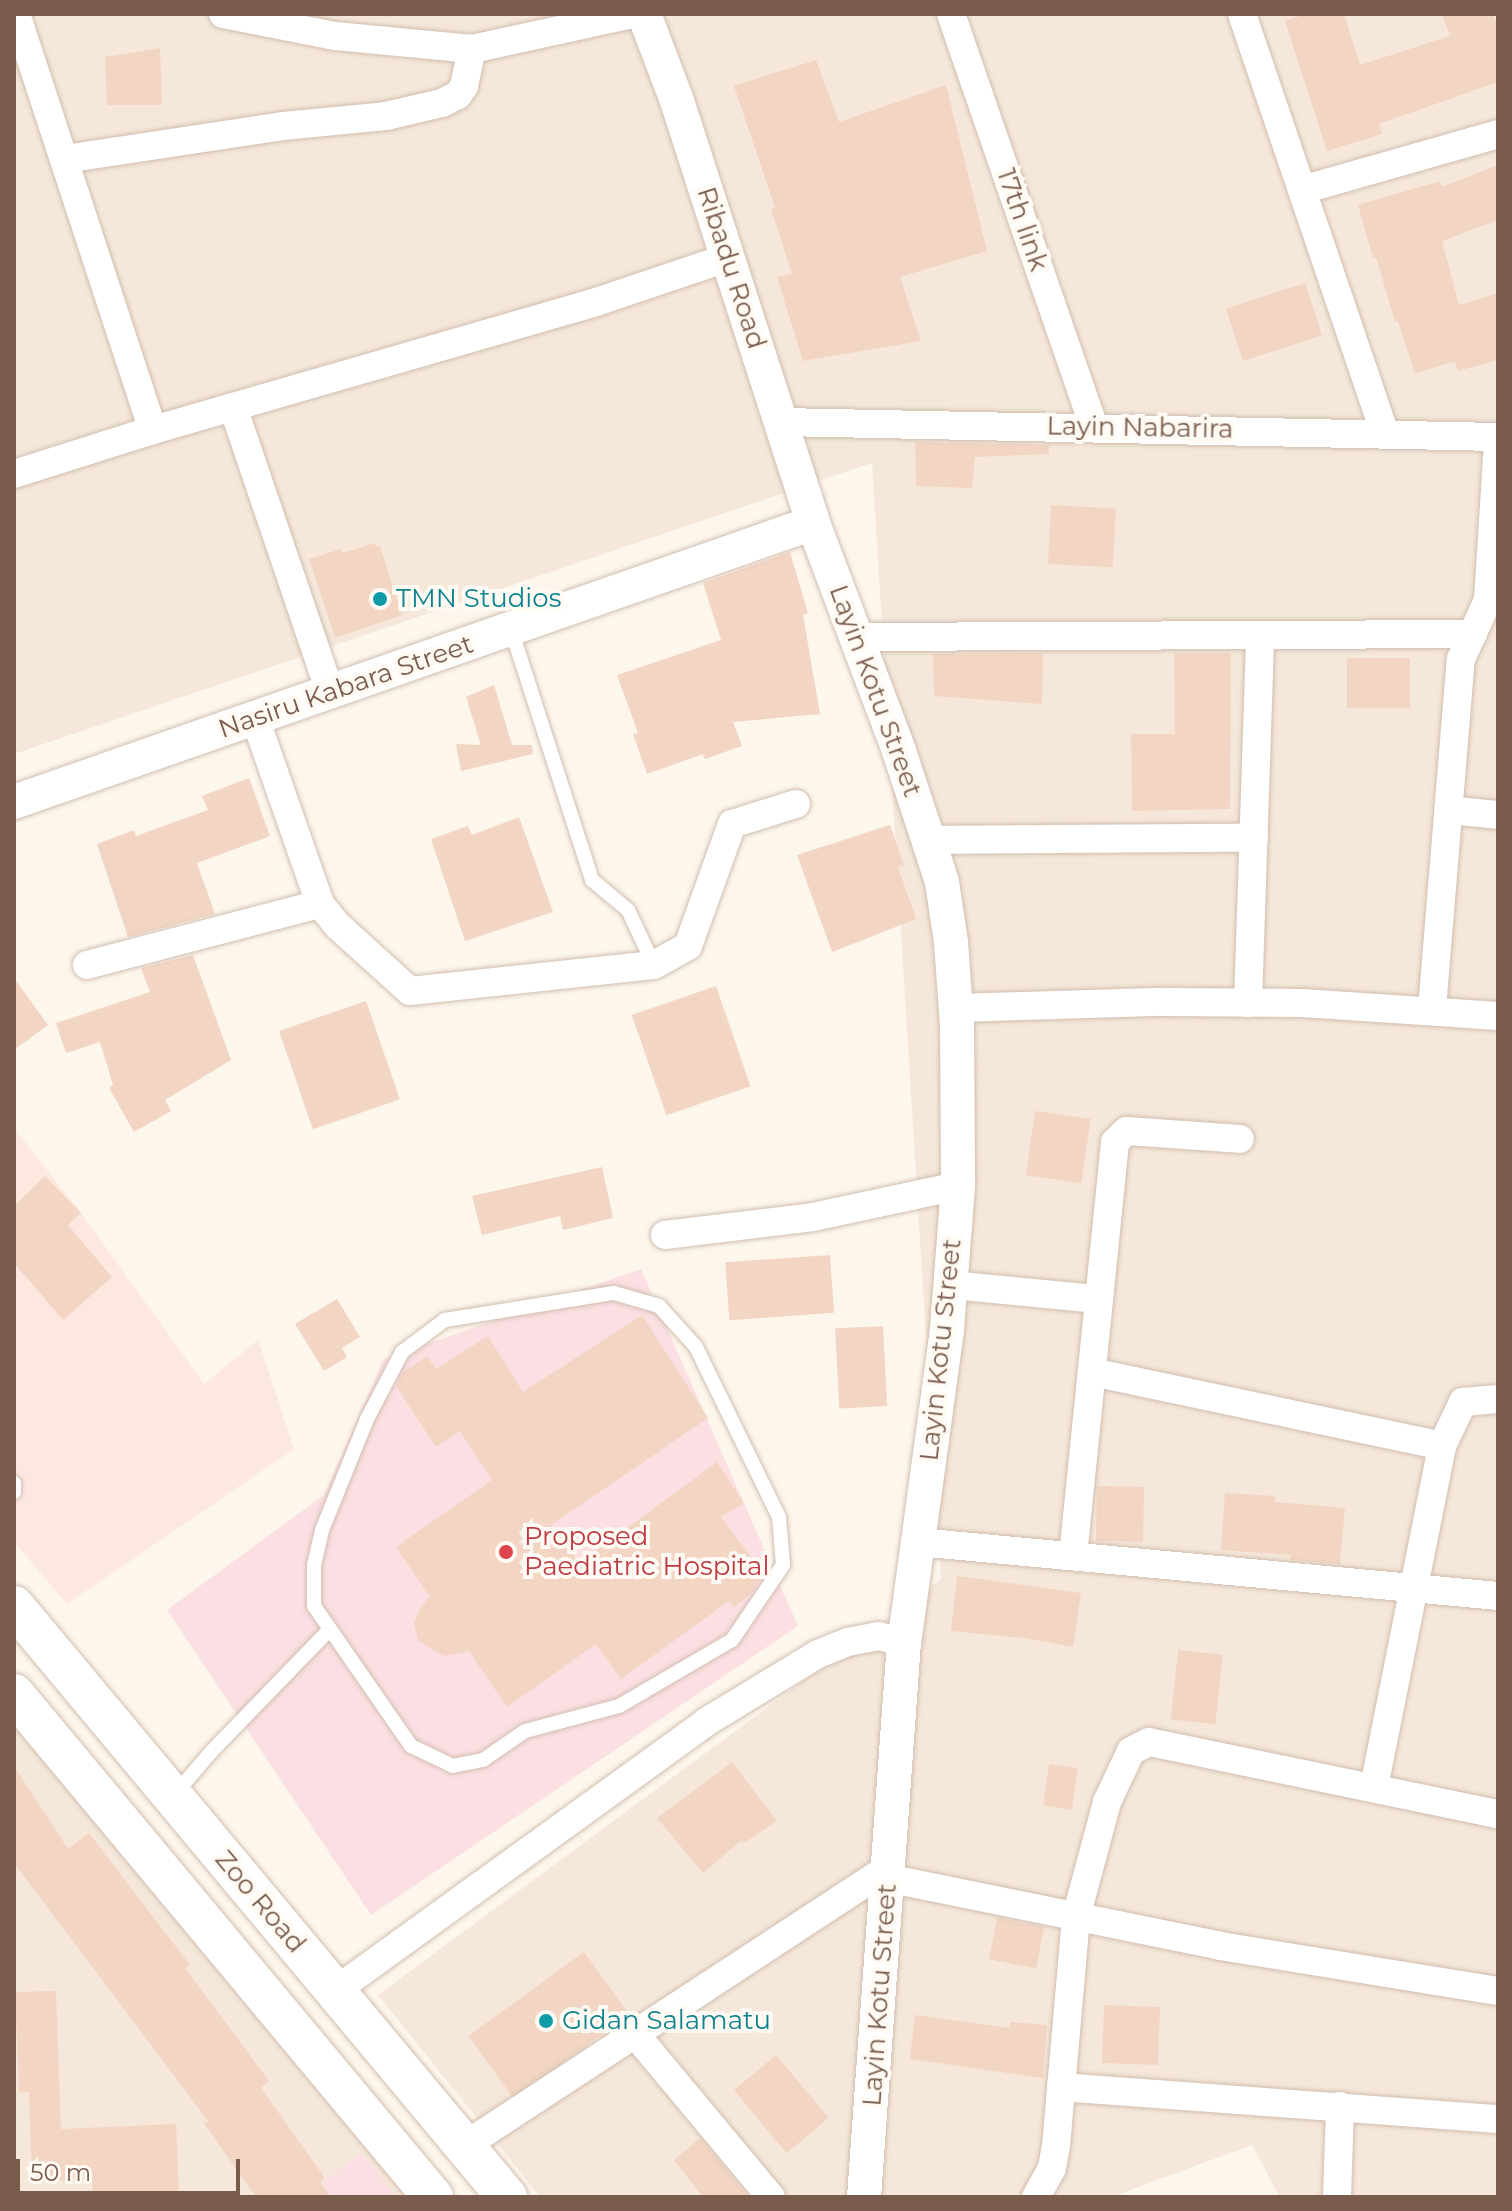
<!DOCTYPE html>
<style>
body{margin:0}
#map{position:relative;width:1512px;height:2211px;overflow:hidden;background:#fdf6ec;font-family:Montserrat,sans-serif}
div>[style]{position:absolute}
[style*='--x']{left:calc(var(--x)*1px);top:calc(var(--y)*1px);width:calc(var(--w)*1px);rotate:calc(var(--a)*1deg)}
.residential>*{inset:0;background:#f5e8da}
.commercial>*{inset:0;background:#fde8e0}
.medical>*{inset:0;background:#fbdfe3}
.building>*{inset:0;background:#f3d5c3;transform-origin:0 0}
.roads{filter:drop-shadow(0 0 2px #d1beb0) drop-shadow(0 0 2px #d1beb0)}
.service>*{height:14px;margin:-7px;padding:0 7px;transform-origin:7px;border-radius:7px;background:#fff}
.minor>*{height:28px;margin:-14px;padding:0 14px;transform-origin:14px;border-radius:14px;background:#fff}
.tertiary>*{height:34px;margin:-17px;padding:0 17px;transform-origin:17px;border-radius:17px;background:#fff}
.secondary>*{height:40px;margin:-20px;padding:0 20px;transform-origin:20px;border-radius:20px;background:#fff}
.dots>*{width:22px;height:22px;translate:-50% -50%;box-sizing:border-box;border:4px solid #fffaf3;border-radius:50%}
span{translate:-50% -50%;white-space:nowrap;text-align:center;line-height:1.15;-webkit-text-stroke:8px #fffaf3;paint-order:stroke}
.street-label{font-size:26px;color:#7a5c4d}
.culture-label{font-size:26px;color:#0d838f}
.left{translate:0 -50%;text-align:left}
.health-label{font-size:26px;color:#be3a42}
.frame{position:absolute;inset:0;border:16px solid #7a5c4d;pointer-events:none}
.scale{position:absolute;left:16px;top:2159px;width:224px;height:36px;box-sizing:border-box;border:4px solid #7a5c4d;border-top:0;padding-left:10px;font-size:24px;line-height:28px;white-space:nowrap;color:#7a5c4d;-webkit-text-stroke:6px #fffaf3;paint-order:stroke}
</style>
<div id="map">
<div class="residential">
<div style="clip-path:polygon(14px 14px,1498px 14px,1498px 2197px,1280px 2197px,1252px 2145px,1111px 2197px,540px 2197px,378px 1995px,941px 1579px,872px 463px,14px 754px)"></div>
<div style="clip-path:polygon(14px 1695px,435px 2197px,14px 2197px)"></div>
</div>
<div class="commercial">
<div style="clip-path:polygon(14px 1128px,81px 1213px,204px 1384px,258px 1340px,294px 1449px,67px 1604px,14px 1542px)"></div>
</div>
<div class="medical">
<div style="clip-path:polygon(641px 1269px,798px 1626px,371px 1915px,167px 1610px,324px 1495px,384px 1359px)"></div>
<div style="clip-path:polygon(361px 2153px,397px 2197px,303px 2197px)"></div>
</div>
<div class="building">
<div style="clip-path:polygon(1306px 14px,1344px 14px,1360px 65px,1450px 36px,1442px 14px,1493px 14px,1498px 27px,1498px 82px,1379px 124px,1382px 134px,1327px 151px,1285px 21px)"></div>
<div style="clip-path:polygon(160px 48px,162px 105px,107px 105px,105px 57px)"></div>
<div style="clip-path:polygon(816px 60px,839px 122px,946px 85px,987px 251px,900px 277px,921px 341px,803px 361px,777px 277px,792px 274px,771px 209px,775px 208px,734px 86px)"></div>
<div style="clip-path:polygon(1498px 165px,1498px 220px,1442px 241px,1459px 305px,1498px 293px,1498px 360px,1458px 371px,1455px 361px,1415px 374px,1398px 321px,1395px 322px,1376px 257px,1373px 258px,1358px 205px,1440px 181px,1442px 187px)"></div>
<div style="left:1305px;top:283px;width:55px;height:83px;rotate:72deg"></div>
<div style="clip-path:polygon(915px 442px,1049px 445px,1049px 454px,975px 457px,972px 488px,916px 486px)"></div>
<div style="left:1051px;top:505px;width:65px;height:59px;rotate:3deg"></div>
<div style="clip-path:polygon(375px 543px,376px 547px,380px 546px,402px 615px,335px 638px,309px 559px,341px 549px,343px 553px)"></div>
<div style="clip-path:polygon(790px 552px,808px 613px,803px 615px,820px 714px,733px 722px,742px 746px,705px 759px,703px 754px,647px 774px,633px 734px,638px 733px,617px 675px,721px 640px,703px 583px)"></div>
<div style="clip-path:polygon(1043px 653px,1042px 704px,934px 696px,933px 654px)"></div>
<div style="clip-path:polygon(1174px 653px,1231px 653px,1230px 809px,1132px 811px,1131px 734px,1175px 734px)"></div>
<div style="left:1347px;top:658px;width:63px;height:50px"></div>
<div style="clip-path:polygon(494px 685px,512px 745px,532px 745px,533px 754px,461px 771px,456px 744px,481px 745px,466px 697px)"></div>
<div style="clip-path:polygon(249px 778px,270px 836px,197px 863px,215px 914px,128px 937px,97px 844px,134px 830px,136px 836px,208px 810px,202px 796px)"></div>
<div style="clip-path:polygon(519px 817px,553px 912px,465px 941px,431px 839px,468px 826px,472px 835px)"></div>
<div style="clip-path:polygon(890px 825px,904px 865px,898px 867px,916px 919px,832px 952px,797px 855px)"></div>
<div style="clip-path:polygon(193px 955px,231px 1060px,165px 1100px,171px 1111px,134px 1132px,109px 1088px,113px 1085px,100px 1042px,66px 1053px,56px 1023px,150px 992px,141px 968px)"></div>
<div style="clip-path:polygon(14px 978px,48px 1025px,14px 1050px)"></div>
<div style="left:716px;top:986px;width:106px;height:89px;rotate:71deg"></div>
<div style="left:366px;top:1001px;width:104px;height:92px;rotate:71deg"></div>
<div style="left:1035px;top:1111px;width:56px;height:65px;rotate:8deg"></div>
<div style="clip-path:polygon(602px 1167px,613px 1218px,563px 1230px,560px 1216px,482px 1235px,472px 1196px)"></div>
<div style="clip-path:polygon(45px 1176px,81px 1213px,68px 1225px,112px 1277px,63px 1320px,14px 1263px,14px 1206px)"></div>
<div style="left:830px;top:1255px;width:58px;height:105px;rotate:86deg"></div>
<div style="clip-path:polygon(337px 1299px,360px 1337px,342px 1348px,347px 1357px,324px 1371px,295px 1324px)"></div>
<div style="clip-path:polygon(642px 1315px,708px 1418px,551px 1525px,579px 1563px,717px 1462px,744px 1503px,721px 1517px,764px 1574px,751px 1594px,734px 1607px,729px 1601px,621px 1679px,596px 1644px,507px 1707px,469px 1651px,444px 1656px,418px 1641px,414px 1623px,420px 1608px,430px 1597px,396px 1547px,492px 1480px,460px 1431px,436px 1447px,396px 1386px,403px 1372px,427px 1356px,436px 1369px,488px 1336px,523px 1392px)"></div>
<div style="left:883px;top:1326px;width:80px;height:48px;rotate:87deg"></div>
<div style="left:1097px;top:1486px;width:47px;height:55px;rotate:1deg"></div>
<div style="clip-path:polygon(1225px 1493px,1275px 1496px,1275px 1502px,1345px 1508px,1340px 1564px,1290px 1560px,1290px 1555px,1221px 1550px)"></div>
<div style="clip-path:polygon(957px 1576px,1081px 1593px,1073px 1647px,1024px 1638px,951px 1631px)"></div>
<div style="left:1178px;top:1650px;width:45px;height:70px;rotate:6deg"></div>
<div style="clip-path:polygon(732px 1762px,777px 1821px,744px 1843px,742px 1840px,703px 1873px,657px 1818px)"></div>
<div style="left:1049px;top:1764px;width:29px;height:42px;rotate:8deg"></div>
<div style="clip-path:polygon(14px 1766px,68px 1849px,89px 1833px,190px 1965px,185px 1968px,269px 2081px,261px 2088px,325px 2178px,320px 2182px,331px 2197px,256px 2197px,203px 2122px,209px 2122px,14px 1863px)"></div>
<div style="left:997px;top:1918px;width:48px;height:42px;rotate:11deg"></div>
<div style="left:584px;top:1952px;width:77px;height:143px;rotate:54deg"></div>
<div style="clip-path:polygon(56px 1991px,61px 2129px,176px 2124px,179px 2197px,93px 2197px,92px 2179px,32px 2182px,29px 2092px,19px 2093px,15px 1992px)"></div>
<div style="left:1104px;top:2005px;width:56px;height:58px;rotate:2deg"></div>
<div style="clip-path:polygon(915px 2015px,1010px 2028px,1010px 2022px,1047px 2025px,1043px 2078px,910px 2059px)"></div>
<div style="left:776px;top:2055px;width:82px;height:55px;rotate:50deg"></div>
<div style="clip-path:polygon(700px 2138px,749px 2197px,703px 2197px,674px 2160px)"></div>
</div>
<div class="roads">
<div class="service">
<div style="--x:511;--y:629;--w:264;--a:72.1"></div>
<div style="--x:592;--y:880;--w:47;--a:39.8"></div>
<div style="--x:628;--y:910;--w:61;--a:64.7"></div>
<div style="--x:614;--y:1293;--w:47;--a:16.1"></div>
<div style="--x:659;--y:1306;--w:55;--a:47.9"></div>
<div style="--x:696;--y:1347;--w:189;--a:64"></div>
<div style="--x:779;--y:1517;--w:48;--a:85.2"></div>
<div style="--x:783;--y:1565;--w:91;--a:124.2"></div>
<div style="--x:732;--y:1640;--w:131;--a:149.7"></div>
<div style="--x:619;--y:1706;--w:97;--a:165.1"></div>
<div style="--x:525;--y:1731;--w:51;--a:145.4"></div>
<div style="--x:483;--y:1760;--w:31;--a:169"></div>
<div style="--x:453;--y:1766;--w:47;--a:-154.5"></div>
<div style="--x:411;--y:1746;--w:170;--a:-124.7"></div>
<div style="--x:314;--y:1606;--w:41;--a:-90"></div>
<div style="--x:314;--y:1565;--w:36;--a:-77"></div>
<div style="--x:322;--y:1530;--w:120;--a:-67.9"></div>
<div style="--x:367;--y:1419;--w:76;--a:-62.4"></div>
<div style="--x:402;--y:1352;--w:54;--a:-36.7"></div>
<div style="--x:445;--y:1320;--w:171;--a:-9.1"></div>
<div style="--x:14;--y:1483;--w:9;--a:90"></div>
<div style="--x:176;--y:1793;--w:54;--a:-49.5"></div>
<div style="--x:211;--y:1752;--w:171;--a:-45.9"></div>
</div>
<div class="minor">
<div style="--x:16;--y:14;--w:438;--a:71.8"></div>
<div style="--x:153;--y:430;--w:461;--a:-16.1"></div>
<div style="--x:596;--y:302;--w:138;--a:-18.6"></div>
<div style="--x:223;--y:14;--w:114;--a:11.1"></div>
<div style="--x:335;--y:36;--w:138;--a:5.4"></div>
<div style="--x:472;--y:49;--w:164;--a:-12.3"></div>
<div style="--x:951;--y:14;--w:436;--a:70.9"></div>
<div style="--x:1242;--y:14;--w:444;--a:71.2"></div>
<div style="--x:65;--y:159;--w:220;--a:-8.6"></div>
<div style="--x:283;--y:126;--w:103;--a:-5.5"></div>
<div style="--x:386;--y:116;--w:57;--a:-13.1"></div>
<div style="--x:442;--y:103;--w:18;--a:-27"></div>
<div style="--x:458;--y:95;--w:11;--a:-56"></div>
<div style="--x:464;--y:86;--w:38;--a:-78"></div>
<div style="--x:1302;--y:190;--w:204;--a:-15.9"></div>
<div style="--x:233;--y:407;--w:301;--a:71.2"></div>
<div style="--x:782;--y:422;--w:716;--a:1.2"></div>
<div style="--x:14;--y:474;--w:146;--a:-17.6"></div>
<div style="--x:856;--y:637;--w:617;--a:-0.28"></div>
<div style="--x:255;--y:718;--w:197;--a:70.7"></div>
<div style="--x:320;--y:904;--w:28;--a:51"></div>
<div style="--x:338;--y:926;--w:97;--a:42.1"></div>
<div style="--x:410;--y:991;--w:245;--a:-6.1"></div>
<div style="--x:654;--y:965;--w:39;--a:-29"></div>
<div style="--x:688;--y:946;--w:130;--a:-70.2"></div>
<div style="--x:732;--y:824;--w:67;--a:-17.4"></div>
<div style="--x:1449;--y:810;--w:49;--a:5.8"></div>
<div style="--x:927;--y:840;--w:327;--a:-0.4"></div>
<div style="--x:87;--y:965;--w:241;--a:-14.7"></div>
<div style="--x:1248;--y:1003;--w:368;--a:-88.1"></div>
<div style="--x:956;--y:1008;--w:207;--a:-1.7"></div>
<div style="--x:1163;--y:1002;--w:139;--a:0.4"></div>
<div style="--x:1302;--y:1003;--w:196;--a:3.8"></div>
<div style="--x:1432;--y:1009;--w:351;--a:-85.3"></div>
<div style="--x:1461;--y:659;--w:65;--a:-65.4"></div>
<div style="--x:1488;--y:600;--w:157;--a:-86.4"></div>
<div style="--x:665;--y:1235;--w:149;--a:-6.9"></div>
<div style="--x:813;--y:1217;--w:148;--a:-12.1"></div>
<div style="--x:951;--y:1285;--w:147;--a:5.5"></div>
<div style="--x:1092;--y:1372;--w:358;--a:11.9"></div>
<div style="--x:918;--y:1542;--w:583;--a:5.32"></div>
<div style="--x:1073;--y:1556;--w:416;--a:-84.2"></div>
<div style="--x:1115;--y:1142;--w:16;--a:-43"></div>
<div style="--x:1127;--y:1131;--w:113;--a:4"></div>
<div style="--x:1374;--y:1787;--w:348;--a:-78.7"></div>
<div style="--x:1442;--y:1446;--w:49;--a:-64.5"></div>
<div style="--x:1463;--y:1402;--w:35;--a:-5"></div>
<div style="--x:887;--y:1878;--w:340;--a:11.5"></div>
<div style="--x:1220;--y:1946;--w:282;--a:9.2"></div>
<div style="--x:335;--y:1991;--w:458;--a:-35.9"></div>
<div style="--x:706;--y:1722;--w:131;--a:-31.3"></div>
<div style="--x:818;--y:1654;--w:32;--a:-22"></div>
<div style="--x:848;--y:1642;--w:31;--a:-11"></div>
<div style="--x:878;--y:1636;--w:27;--a:13"></div>
<div style="--x:635;--y:2034;--w:212;--a:50.2"></div>
<div style="--x:1061;--y:2087;--w:438;--a:4.2"></div>
<div style="--x:464;--y:2146;--w:507;--a:-33.25"></div>
<div style="--x:1036;--y:2197;--w:33;--a:-61"></div>
<div style="--x:1052;--y:2168;--w:22;--a:-80"></div>
<div style="--x:1056;--y:2146;--w:230;--a:-85"></div>
<div style="--x:1076;--y:1917;--w:119;--a:-74.9"></div>
<div style="--x:1107;--y:1802;--w:56;--a:-64.8"></div>
<div style="--x:1131;--y:1751;--w:20;--a:-27"></div>
<div style="--x:1149;--y:1742;--w:356;--a:11.7"></div>
<div style="--x:1337;--y:2197;--w:91;--a:-88.1"></div>
</div>
<div class="tertiary">
<div style="--x:644;--y:14;--w:93;--a:69.2"></div>
<div style="--x:677;--y:101;--w:443;--a:72.1"></div>
<div style="--x:813;--y:523;--w:244;--a:69.3"></div>
<div style="--x:899;--y:751;--w:138;--a:71.8"></div>
<div style="--x:942;--y:882;--w:61;--a:81.5"></div>
<div style="--x:951;--y:942;--w:83;--a:85.9"></div>
<div style="--x:957;--y:1025;--w:161;--a:89.6"></div>
<div style="--x:958;--y:1186;--w:144;--a:94.4"></div>
<div style="--x:947;--y:1330;--w:315;--a:97.8"></div>
<div style="--x:904;--y:1642;--w:556;--a:94.12"></div>
<div style="--x:14;--y:802;--w:846;--a:-19.25"></div>
</div>
<div class="secondary">
<div style="--x:14;--y:1606;--w:770;--a:50.17"></div>
<div style="--x:14;--y:1694;--w:655;--a:50.21"></div>
</div>
</div>
<div class="dots">
<div style="left:380px;top:599px;background:#0f9aa8"></div>
<div style="left:506px;top:1552px;background:#e0444e"></div>
<div style="left:546px;top:2021px;background:#0f9aa8"></div>
</div>
<div class="street-label">
<span style="left:1022px;top:220px;rotate:71deg">17th link</span>
<span style="left:731px;top:268px;rotate:72deg">Ribadu Road</span>
<span style="left:1140px;top:428px;rotate:1deg">Layin Nabarira</span>
<span style="left:346px;top:687px;rotate:-19deg">Nasiru Kabara Street</span>
<span style="left:875px;top:691px;rotate:70deg">Layin Kotu Street</span>
<span style="left:941px;top:1350px;rotate:-84deg">Layin Kotu Street</span>
<span style="left:260px;top:1902px;rotate:50deg">Zoo Road</span>
<span style="left:880px;top:1995px;rotate:-86deg">Layin Kotu Street</span>
</div>
<div class="culture-label">
<span class="left" style="left:396px;top:599px">TMN Studios</span>
<span class="left" style="left:562px;top:2021px">Gidan Salamatu</span>
</div>
<div class="health-label">
<span class="left" style="left:524px;top:1552px">Proposed<br>Paediatric Hospital</span>
</div>
<div class="frame"></div>
<div class="scale">50 m</div>
</div>
